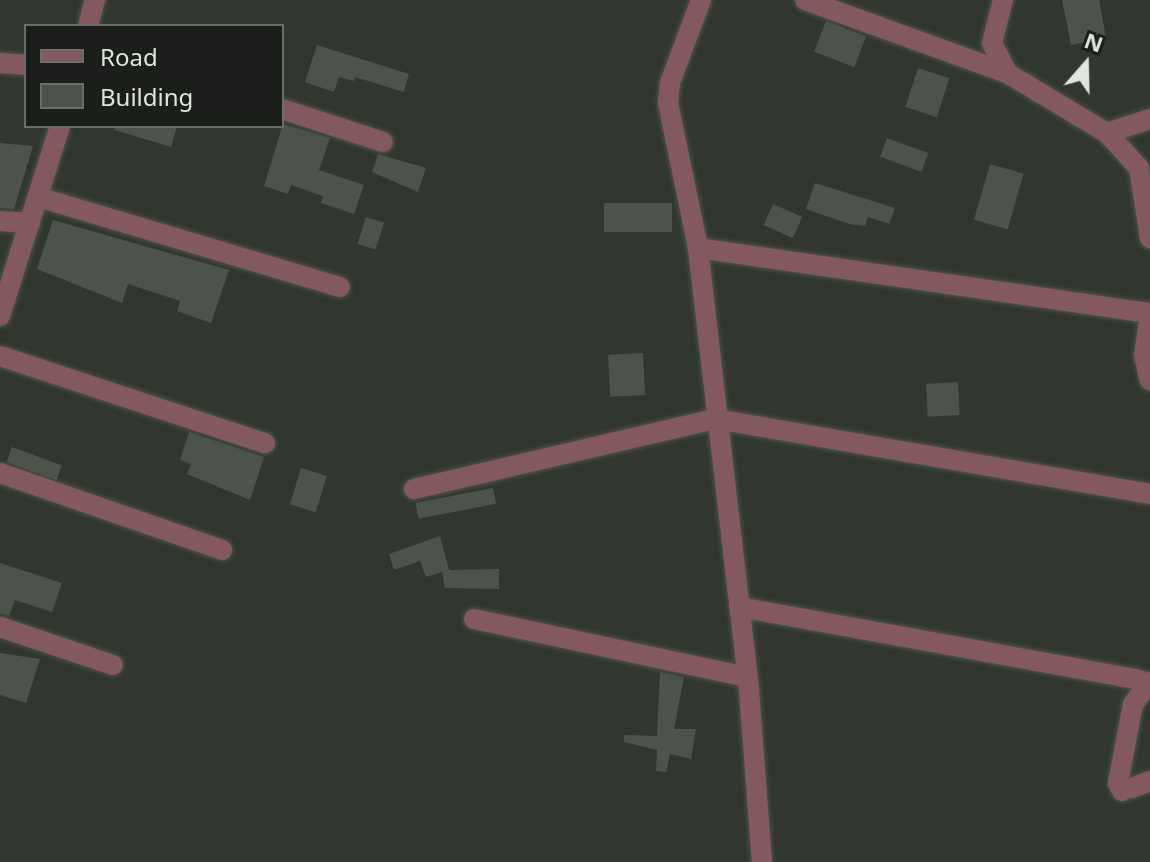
<!DOCTYPE html>
<style>
body{margin:0}
#map{position:relative;width:1150px;height:862px;overflow:hidden;background:#31372f;font-family:"Noto Sans",sans-serif}
div>[style]{position:absolute}
[style*='--x']{left:calc(var(--x)*1px);top:calc(var(--y)*1px);width:calc(var(--w)*1px);rotate:calc(var(--a)*1deg)}
.building>*{inset:0;background:#4c534b;transform-origin:0 0}
.roads{filter:drop-shadow(0 0 2px #4d534b) drop-shadow(0 0 2px #4d534b)}
.street>*{height:20px;margin:-10px;padding:0 10px;transform-origin:10px;border-radius:10px;background:#83595f}
span{translate:-50% -50%;white-space:nowrap;text-align:center;line-height:1.15;-webkit-text-stroke:8px #1b1e1a;paint-order:stroke}
.legend{position:absolute;left:24px;top:24px;width:260px;height:104px;box-sizing:border-box;background:#1b1e1a;border:2px solid #6a6e69;margin:0;padding:10px 14px;list-style:none;font-size:24px;color:#e1e5df}
.legend li{display:flex;align-items:center;gap:16px;height:40px}
.legend b{width:40px;border:2px solid #6a6e69}
.north{position:absolute;left:1046px;top:24px;width:80px;height:80px;-webkit-text-stroke:6px #1b1e1a;paint-order:stroke;rotate:20deg;font-size:22px;font-weight:700;line-height:32px;text-align:center;color:#e1e5df}
.north::after{content:'';display:block;margin:auto;width:28px;height:36px;background:#e1e5df;clip-path:polygon(50% 0,100% 100%,50% 72%,0 100%)}
</style>
<div id="map">
<div class="building">
<div style="clip-path:polygon(1062px 0,1099px 0,1106px 38px,1071px 45px)"></div>
<div style="left:826px;top:21px;width:43px;height:33px;rotate:21deg"></div>
<div style="clip-path:polygon(317px 45px,409px 74px,404px 92px,355px 77px,354px 81px,339px 77px,334px 92px,305px 82px)"></div>
<div style="left:918px;top:68px;width:33px;height:41px;rotate:18deg"></div>
<div style="clip-path:polygon(283px 124px,330px 138px,319px 170px,364px 185px,354px 214px,321px 203px,323px 196px,291px 185px,288px 194px,264px 186px)"></div>
<div style="clip-path:polygon(115px 126px,177px 126px,171px 147px,115px 130px)"></div>
<div style="left:887px;top:138px;width:44px;height:20px;rotate:20deg"></div>
<div style="clip-path:polygon(0 143px,33px 146px,14px 209px,0 208px)"></div>
<div style="clip-path:polygon(378px 154px,426px 168px,418px 192px,372px 172px)"></div>
<div style="left:990px;top:164px;width:35px;height:58px;rotate:16deg"></div>
<div style="clip-path:polygon(815px 183px,895px 208px,889px 224px,868px 217px,865px 226px,849px 224px,806px 209px)"></div>
<div style="left:604px;top:203px;width:68px;height:29px"></div>
<div style="left:773px;top:204px;width:32px;height:23px;rotate:24deg"></div>
<div style="left:366px;top:217px;width:19px;height:28px;rotate:18deg"></div>
<div style="clip-path:polygon(53px 220px,229px 270px,211px 323px,177px 311px,180px 301px,128px 284px,122px 303px,37px 269px)"></div>
<div style="left:643px;top:353px;width:42px;height:35px;rotate:87deg"></div>
<div style="left:958px;top:382px;width:33px;height:32px;rotate:87deg"></div>
<div style="clip-path:polygon(189px 432px,264px 457px,250px 500px,187px 474px,191px 464px,180px 460px)"></div>
<div style="left:12px;top:447px;width:53px;height:16px;rotate:20deg"></div>
<div style="left:301px;top:468px;width:27px;height:38px;rotate:17deg"></div>
<div style="left:493px;top:488px;width:16px;height:79px;rotate:79deg"></div>
<div style="clip-path:polygon(440px 536px,449px 570px,499px 569px,499px 589px,445px 588px,442px 572px,426px 577px,420px 561px,394px 570px,389px 554px)"></div>
<div style="clip-path:polygon(0 563px,62px 583px,52px 612px,15px 600px,9px 616px,0 614px)"></div>
<div style="clip-path:polygon(0 653px,40px 659px,26px 703px,0 695px)"></div>
<div style="clip-path:polygon(660px 672px,684px 677px,674px 729px,696px 729px,691px 759px,670px 754px,666px 772px,656px 771px,657px 750px,624px 742px,624px 735px,657px 736px)"></div>
</div>
<div class="roads">
<div class="street">
<div style="--x:701;--y:0;--w:89;--a:110.5"></div>
<div style="--x:670;--y:83;--w:20;--a:96"></div>
<div style="--x:668;--y:103;--w:148;--a:78.3"></div>
<div style="--x:698;--y:248;--w:445;--a:83.4"></div>
<div style="--x:749;--y:690;--w:172;--a:85.7"></div>
<div style="--x:805;--y:0;--w:215;--a:19.9"></div>
<div style="--x:1003;--y:0;--w:44;--a:104.3"></div>
<div style="--x:992;--y:43;--w:34;--a:63"></div>
<div style="--x:1007;--y:73;--w:117;--a:31"></div>
<div style="--x:1107;--y:133;--w:47;--a:47.6"></div>
<div style="--x:1139;--y:168;--w:71;--a:81.1"></div>
<div style="--x:88;--y:26;--w:27;--a:-75"></div>
<div style="--x:0;--y:63;--w:26;--a:4"></div>
<div style="--x:282;--y:109;--w:106;--a:18.1"></div>
<div style="--x:1107;--y:133;--w:45;--a:-18"></div>
<div style="--x:38;--y:197;--w:315;--a:16.6"></div>
<div style="--x:0;--y:221;--w:30;--a:4"></div>
<div style="--x:698;--y:248;--w:457;--a:8.2"></div>
<div style="--x:1150;--y:315;--w:40;--a:98.5"></div>
<div style="--x:1144;--y:355;--w:26;--a:77"></div>
<div style="--x:0;--y:316;--w:199;--a:-72.5"></div>
<div style="--x:0;--y:356;--w:279;--a:18.2"></div>
<div style="--x:0;--y:473;--w:235;--a:19.1"></div>
<div style="--x:414;--y:489;--w:310;--a:-13.1"></div>
<div style="--x:716;--y:419;--w:440;--a:9.8"></div>
<div style="--x:739;--y:607;--w:407;--a:10.3"></div>
<div style="--x:474;--y:619;--w:279;--a:12"></div>
<div style="--x:0;--y:627;--w:119;--a:18.6"></div>
<div style="--x:1132;--y:788;--w:19;--a:-21"></div>
<div style="--x:1122;--y:791;--w:9;--a:-117"></div>
<div style="--x:1118;--y:783;--w:80;--a:-79.2"></div>
<div style="--x:1133;--y:704;--w:28;--a:-52"></div>
</div>
</div>
<ul class="legend">
<li><b style="height:10px;background:#83595f"></b>Road</li>
<li><b style="height:22px;background:#4c534b"></b>Building</li>
</ul>
<div class="north">N</div>
</div>
